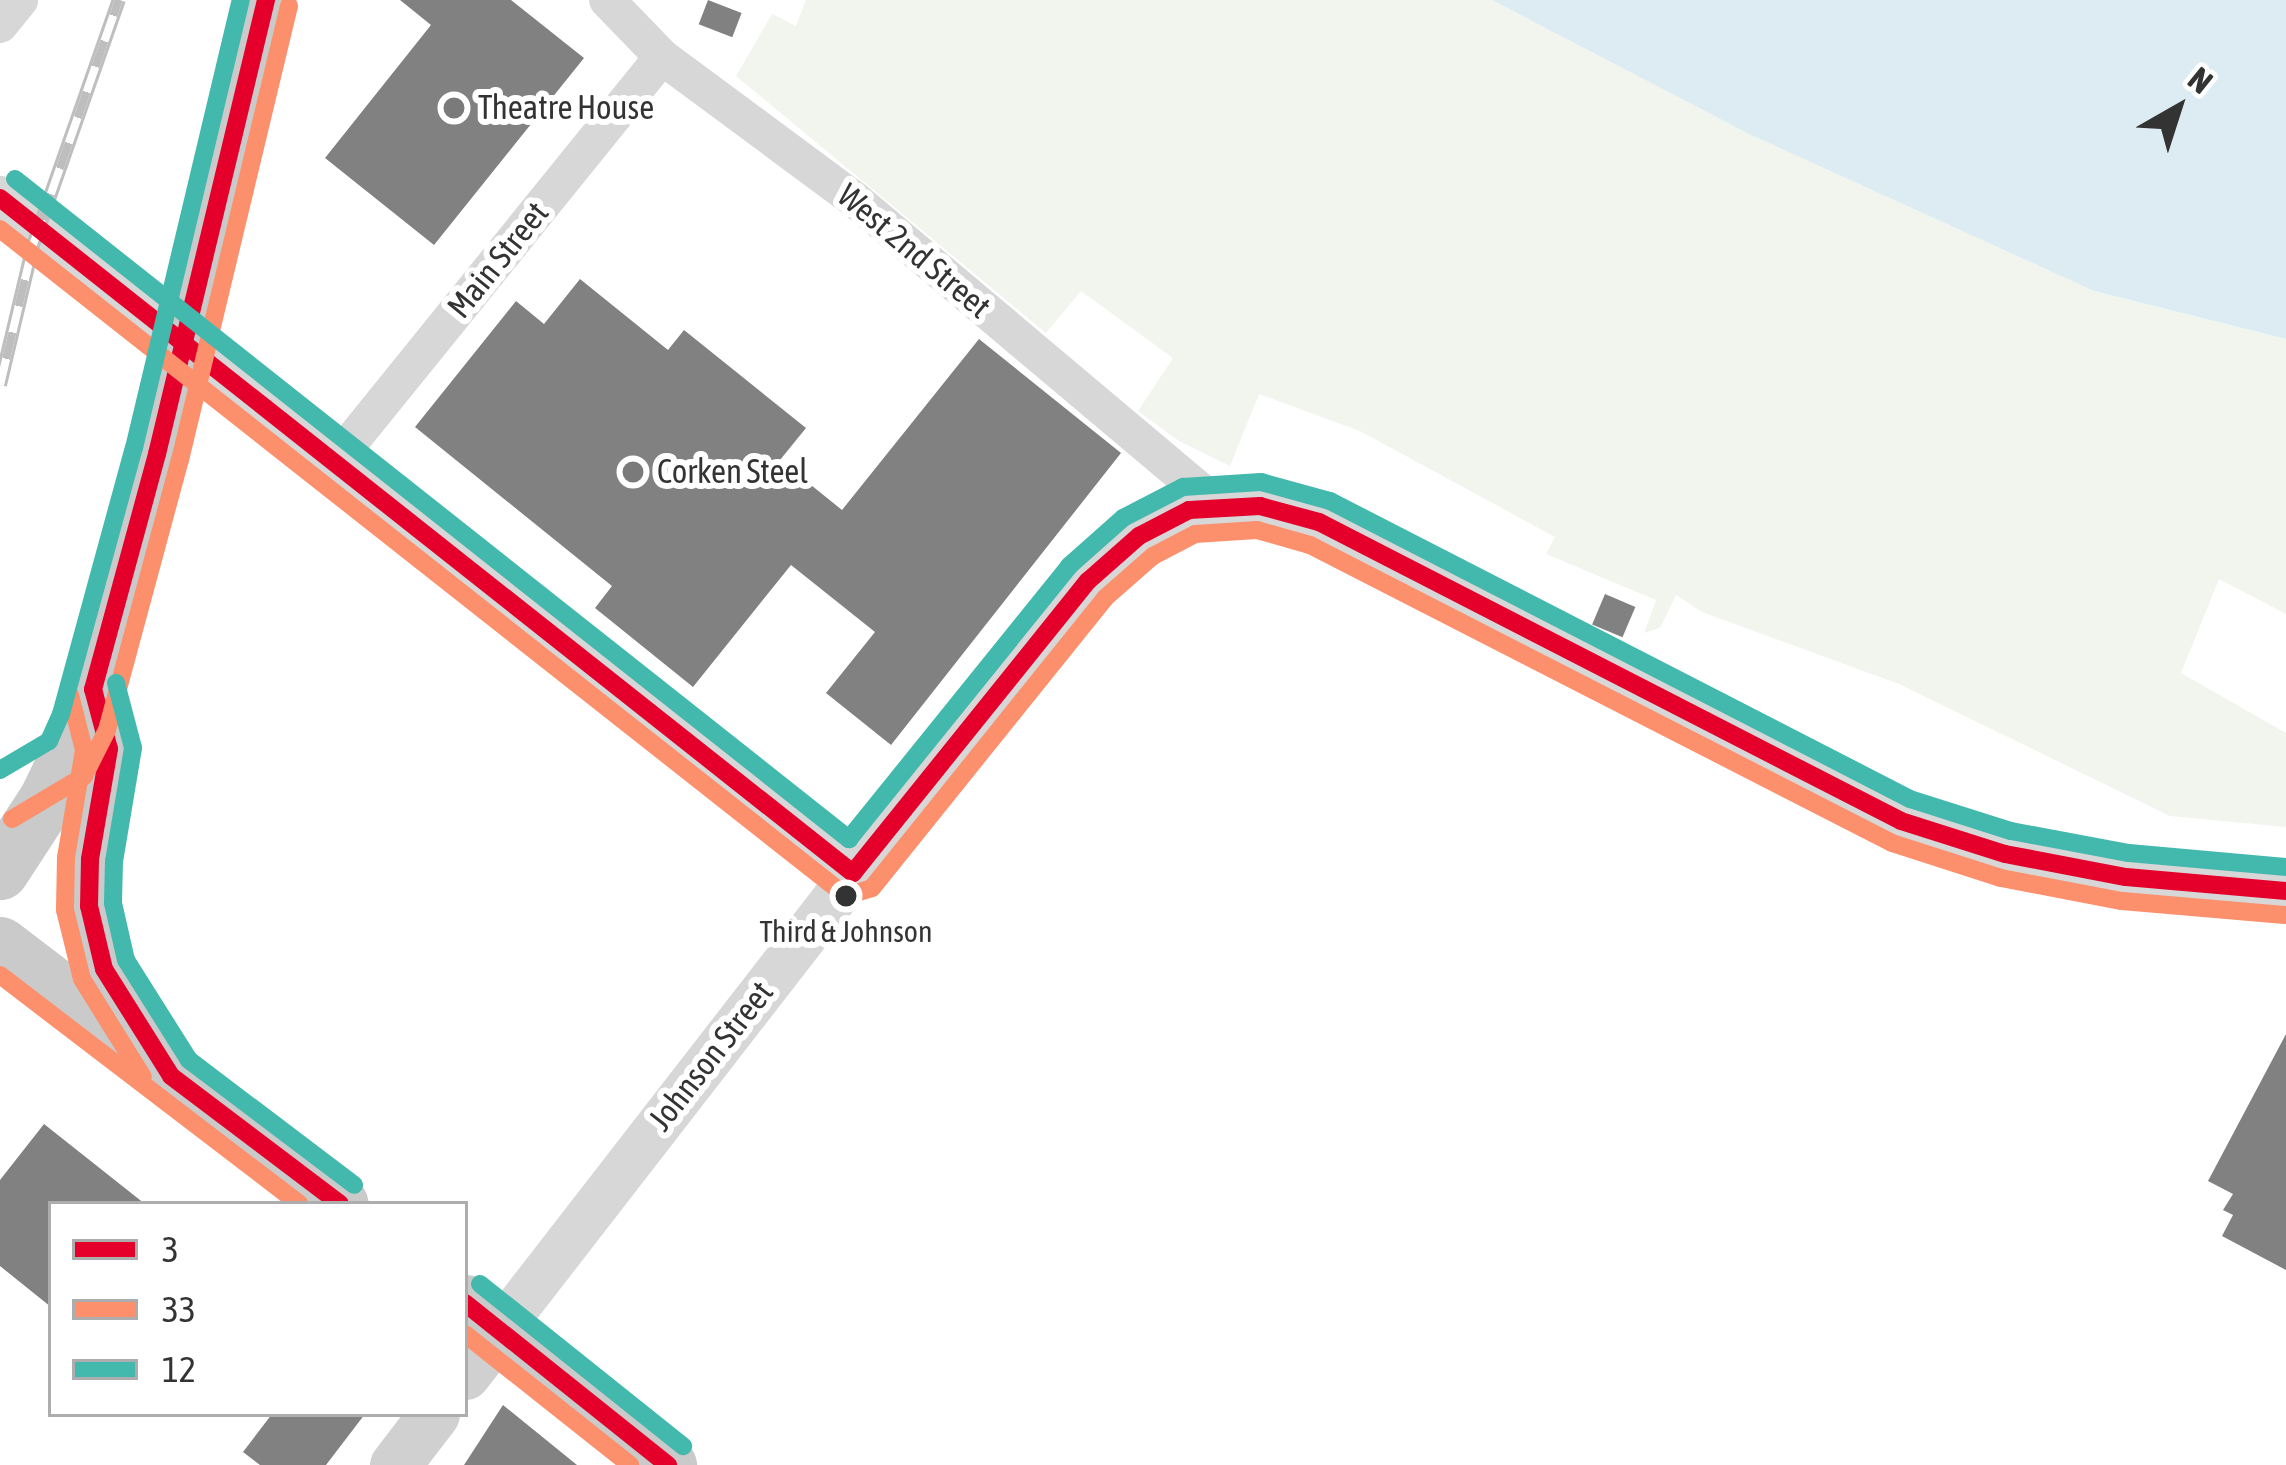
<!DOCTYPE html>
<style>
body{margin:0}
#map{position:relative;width:2286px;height:1465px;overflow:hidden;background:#fff;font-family:"Asap Condensed",sans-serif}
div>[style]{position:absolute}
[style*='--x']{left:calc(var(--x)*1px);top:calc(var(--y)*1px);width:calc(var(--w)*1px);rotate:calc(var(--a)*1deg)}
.green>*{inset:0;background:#f1f5ed}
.water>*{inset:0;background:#ddebf3}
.building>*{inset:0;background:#818181;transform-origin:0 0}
.minor>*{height:36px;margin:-18px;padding:0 18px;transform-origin:18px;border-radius:18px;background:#d7d7d7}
.tertiary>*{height:45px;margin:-22.5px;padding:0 22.5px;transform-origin:22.5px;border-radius:22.5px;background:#d7d7d7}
.secondary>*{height:51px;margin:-25.5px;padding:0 25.5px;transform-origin:25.5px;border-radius:25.5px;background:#d0d0d0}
.primary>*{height:57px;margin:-28.5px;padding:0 28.5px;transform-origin:28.5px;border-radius:28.5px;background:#cacaca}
.rail>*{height:14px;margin-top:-7px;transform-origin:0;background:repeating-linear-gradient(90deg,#fff 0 27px,#bebebe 0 54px);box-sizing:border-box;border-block:3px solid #bebebe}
.primary-bridge>*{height:57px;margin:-28.5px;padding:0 28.5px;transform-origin:28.5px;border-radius:28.5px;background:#cacaca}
.bus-1>*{height:18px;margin:-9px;padding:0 9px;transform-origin:9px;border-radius:9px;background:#e4002b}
.bus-2>*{height:18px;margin:-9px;padding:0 9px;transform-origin:9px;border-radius:9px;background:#fd906c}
.bus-3>*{height:18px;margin:-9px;padding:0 9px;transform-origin:9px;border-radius:9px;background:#43b9ae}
.dots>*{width:33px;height:33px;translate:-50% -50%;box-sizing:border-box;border:6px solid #fff;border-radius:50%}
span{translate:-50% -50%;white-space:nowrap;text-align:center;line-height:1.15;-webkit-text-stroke:12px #fff;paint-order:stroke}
.bus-label{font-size:30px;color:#333}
.poi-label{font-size:33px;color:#333}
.left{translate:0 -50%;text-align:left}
.street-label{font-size:33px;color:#333}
.legend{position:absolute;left:48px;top:1201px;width:420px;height:216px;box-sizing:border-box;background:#fff;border:3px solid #adadad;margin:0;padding:15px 21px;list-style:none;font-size:36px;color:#333}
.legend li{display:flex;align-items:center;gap:24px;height:60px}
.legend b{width:60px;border:3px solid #adadad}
.north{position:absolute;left:2118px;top:48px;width:120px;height:120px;-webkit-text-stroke:9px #fff;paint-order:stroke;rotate:39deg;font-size:33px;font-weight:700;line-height:48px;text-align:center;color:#333}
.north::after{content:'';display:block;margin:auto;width:42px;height:54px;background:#333;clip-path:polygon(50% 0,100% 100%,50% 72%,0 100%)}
</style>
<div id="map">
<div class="green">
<div style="clip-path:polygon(806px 0,1492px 0,1749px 134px,2094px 291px,2286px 339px,2286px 614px,2219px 579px,2181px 673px,2286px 733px,2286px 827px,2170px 816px,1899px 684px,1702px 612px,1676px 595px,1660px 628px,1644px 633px,1656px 600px,1546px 554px,1555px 537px,1360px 431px,1259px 394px,1230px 466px,1179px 441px,1138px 411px,1173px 358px,1081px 291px,1046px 333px,736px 76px,772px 14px,796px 26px)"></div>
</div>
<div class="water">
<div style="clip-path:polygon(1492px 0,2286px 0,2286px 339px,2094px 291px,1749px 134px)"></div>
</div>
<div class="building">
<div style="clip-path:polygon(400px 0,511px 0,584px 58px,434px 245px,325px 158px,431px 25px)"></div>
<div style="left:708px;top:0;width:36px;height:26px;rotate:21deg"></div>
<div style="clip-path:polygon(580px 279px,668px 350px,684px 330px,806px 428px,780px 460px,842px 510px,979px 339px,1121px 453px,891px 745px,826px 693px,875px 632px,791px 565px,693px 687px,595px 608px,612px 586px,415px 427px,516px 301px,544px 324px)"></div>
<div style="left:1605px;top:594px;width:33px;height:33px;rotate:23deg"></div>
<div style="clip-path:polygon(2286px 1034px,2286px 1270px,2222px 1236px,2233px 1215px,2223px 1210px,2233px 1194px,2208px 1181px)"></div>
<div style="clip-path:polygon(44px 1124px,145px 1204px,51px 1204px,51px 1307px,0 1266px,0 1180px)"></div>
<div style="clip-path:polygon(503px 1405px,577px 1465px,464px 1465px)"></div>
<div style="clip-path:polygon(272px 1414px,365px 1414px,326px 1465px,260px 1465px,243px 1452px)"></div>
</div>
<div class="minor">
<div style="--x:607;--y:0;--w:79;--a:46"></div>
<div style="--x:662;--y:57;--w:239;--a:36.5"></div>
<div style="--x:854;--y:199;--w:477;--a:40.1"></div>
<div style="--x:0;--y:25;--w:32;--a:-51"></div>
<div style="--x:333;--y:464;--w:523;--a:-51.05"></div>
</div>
<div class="tertiary">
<div style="--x:0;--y:198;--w:1088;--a:38.36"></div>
<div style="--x:499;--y:1330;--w:760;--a:-52.21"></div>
<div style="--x:965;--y:729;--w:192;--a:-50.3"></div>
<div style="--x:1088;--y:581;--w:68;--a:-41.4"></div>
<div style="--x:1139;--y:536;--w:56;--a:-27.5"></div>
<div style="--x:1189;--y:510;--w:71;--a:-3.2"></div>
<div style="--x:1260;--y:506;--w:61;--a:15.2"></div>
<div style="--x:1319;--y:522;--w:654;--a:27.19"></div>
<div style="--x:1901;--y:821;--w:109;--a:17.6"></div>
<div style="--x:2005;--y:854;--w:123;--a:10.8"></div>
<div style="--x:2126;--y:877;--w:161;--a:5"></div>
</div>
<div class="secondary">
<div style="--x:465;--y:1374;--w:56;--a:-52.3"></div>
<div style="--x:395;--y:1465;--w:64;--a:-52.6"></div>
</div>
<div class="primary">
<div style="--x:186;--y:328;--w:338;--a:-76.3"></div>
<div style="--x:95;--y:696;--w:55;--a:75.2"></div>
<div style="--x:109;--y:749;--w:112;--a:99.8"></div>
<div style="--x:90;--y:859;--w:47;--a:91.2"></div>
<div style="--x:89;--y:906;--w:65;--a:76.6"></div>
<div style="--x:104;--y:969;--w:86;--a:58.3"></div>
<div style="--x:0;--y:871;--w:86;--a:-56.9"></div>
<div style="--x:47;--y:799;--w:85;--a:-64.3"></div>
<div style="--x:84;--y:722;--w:278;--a:-74.8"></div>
<div style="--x:0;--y:945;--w:427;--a:37.3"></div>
<div style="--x:465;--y:1303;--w:260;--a:38.6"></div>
</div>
<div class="rail">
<div style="--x:0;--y:385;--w:144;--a:-76.7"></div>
<div style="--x:33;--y:245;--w:260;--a:-70.7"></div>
</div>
<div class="primary-bridge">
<div style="--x:157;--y:454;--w:129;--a:-77"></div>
</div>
<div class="bus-1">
<div style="--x:266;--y:0;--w:467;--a:103.5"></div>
<div style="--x:157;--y:454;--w:244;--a:105.2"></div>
<div style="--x:93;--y:689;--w:62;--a:75.1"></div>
<div style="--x:109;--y:749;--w:112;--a:99.8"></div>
<div style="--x:90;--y:859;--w:47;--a:91.2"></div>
<div style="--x:89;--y:906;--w:65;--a:76.6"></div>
<div style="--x:104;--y:969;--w:126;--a:57.9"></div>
<div style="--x:171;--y:1076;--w:212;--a:37.1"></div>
<div style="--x:0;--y:198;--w:1088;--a:38.36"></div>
<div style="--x:853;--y:873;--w:375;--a:-51.2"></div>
<div style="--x:1088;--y:581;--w:68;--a:-41.4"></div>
<div style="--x:1139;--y:536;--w:56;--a:-27.5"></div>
<div style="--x:1189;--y:510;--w:71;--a:-3.2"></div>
<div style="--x:1260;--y:506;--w:61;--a:15.2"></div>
<div style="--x:1319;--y:522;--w:654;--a:27.19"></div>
<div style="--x:1901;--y:821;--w:109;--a:17.6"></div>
<div style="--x:2005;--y:854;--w:123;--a:10.8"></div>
<div style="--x:2126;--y:877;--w:161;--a:5"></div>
<div style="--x:465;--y:1303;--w:260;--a:38.6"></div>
</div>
<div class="bus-2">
<div style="--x:0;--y:229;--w:1077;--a:38.25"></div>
<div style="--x:846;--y:896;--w:27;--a:-17"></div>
<div style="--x:872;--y:888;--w:372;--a:-51.2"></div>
<div style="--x:1105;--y:598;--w:64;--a:-41.2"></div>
<div style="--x:1153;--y:556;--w:47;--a:-27.6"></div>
<div style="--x:1195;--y:534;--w:62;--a:-3.7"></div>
<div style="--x:1257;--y:530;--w:55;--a:15.8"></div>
<div style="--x:1310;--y:545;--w:654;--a:27.11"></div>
<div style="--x:1892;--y:843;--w:114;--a:17.8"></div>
<div style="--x:2001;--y:878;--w:123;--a:10.8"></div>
<div style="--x:2122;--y:901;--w:163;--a:4.9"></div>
<div style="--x:70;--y:695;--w:57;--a:75.7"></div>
<div style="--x:84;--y:750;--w:109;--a:99.5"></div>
<div style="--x:66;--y:857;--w:53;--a:91.1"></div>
<div style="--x:65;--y:910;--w:71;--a:76.2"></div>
<div style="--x:82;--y:979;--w:115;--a:58.1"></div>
<div style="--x:12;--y:819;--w:84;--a:-30.8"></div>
<div style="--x:84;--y:776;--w:51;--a:-63.4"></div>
<div style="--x:107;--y:730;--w:280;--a:-74.9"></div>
<div style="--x:180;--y:460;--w:467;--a:-76.5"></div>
<div style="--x:0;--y:975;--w:377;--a:37.4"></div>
<div style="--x:465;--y:1334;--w:211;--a:38.4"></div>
</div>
<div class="bus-3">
<div style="--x:15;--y:179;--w:1064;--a:38.36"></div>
<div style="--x:849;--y:839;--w:351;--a:-51.1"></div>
<div style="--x:1069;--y:566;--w:72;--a:-41.6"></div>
<div style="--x:1123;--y:518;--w:68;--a:-27.3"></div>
<div style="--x:1183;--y:487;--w:78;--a:-3.7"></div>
<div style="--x:1261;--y:482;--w:72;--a:15.4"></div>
<div style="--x:1330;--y:501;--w:652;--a:27.19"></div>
<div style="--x:1910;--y:799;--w:106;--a:17.6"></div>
<div style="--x:2011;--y:831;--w:120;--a:10.6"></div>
<div style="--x:2129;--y:853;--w:158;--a:5.1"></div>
<div style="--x:116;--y:683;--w:67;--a:75.3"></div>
<div style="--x:133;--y:748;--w:115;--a:99.5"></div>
<div style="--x:114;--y:861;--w:42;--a:91.4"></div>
<div style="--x:113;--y:903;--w:58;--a:77.2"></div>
<div style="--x:126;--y:960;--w:118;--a:57.8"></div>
<div style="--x:189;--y:1060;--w:207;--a:37.1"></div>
<div style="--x:0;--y:770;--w:57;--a:-30.6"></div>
<div style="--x:49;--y:741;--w:30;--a:-66"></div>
<div style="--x:61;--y:714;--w:276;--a:-74.7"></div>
<div style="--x:134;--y:448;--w:461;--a:-76.6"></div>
<div style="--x:480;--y:1284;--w:260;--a:38.6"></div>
</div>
<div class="dots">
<div style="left:454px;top:108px;background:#7a7a7a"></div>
<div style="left:633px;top:472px;background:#7a7a7a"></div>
<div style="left:846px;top:896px;background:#333"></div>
</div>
<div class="bus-label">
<span style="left:846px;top:931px">Third &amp; Johnson</span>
</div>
<div class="poi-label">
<span class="left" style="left:478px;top:108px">Theatre House</span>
<span class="left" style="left:657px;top:472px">Corken Steel</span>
</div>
<div class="street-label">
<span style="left:914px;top:251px;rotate:40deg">West 2nd Street</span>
<span style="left:498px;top:260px;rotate:-51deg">Main Street</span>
<span style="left:711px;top:1056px;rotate:-52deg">Johnson Street</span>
</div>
<ul class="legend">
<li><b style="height:15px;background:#e4002b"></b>3</li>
<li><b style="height:15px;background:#fd906c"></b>33</li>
<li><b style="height:15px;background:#43b9ae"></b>12</li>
</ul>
<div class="north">N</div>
</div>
